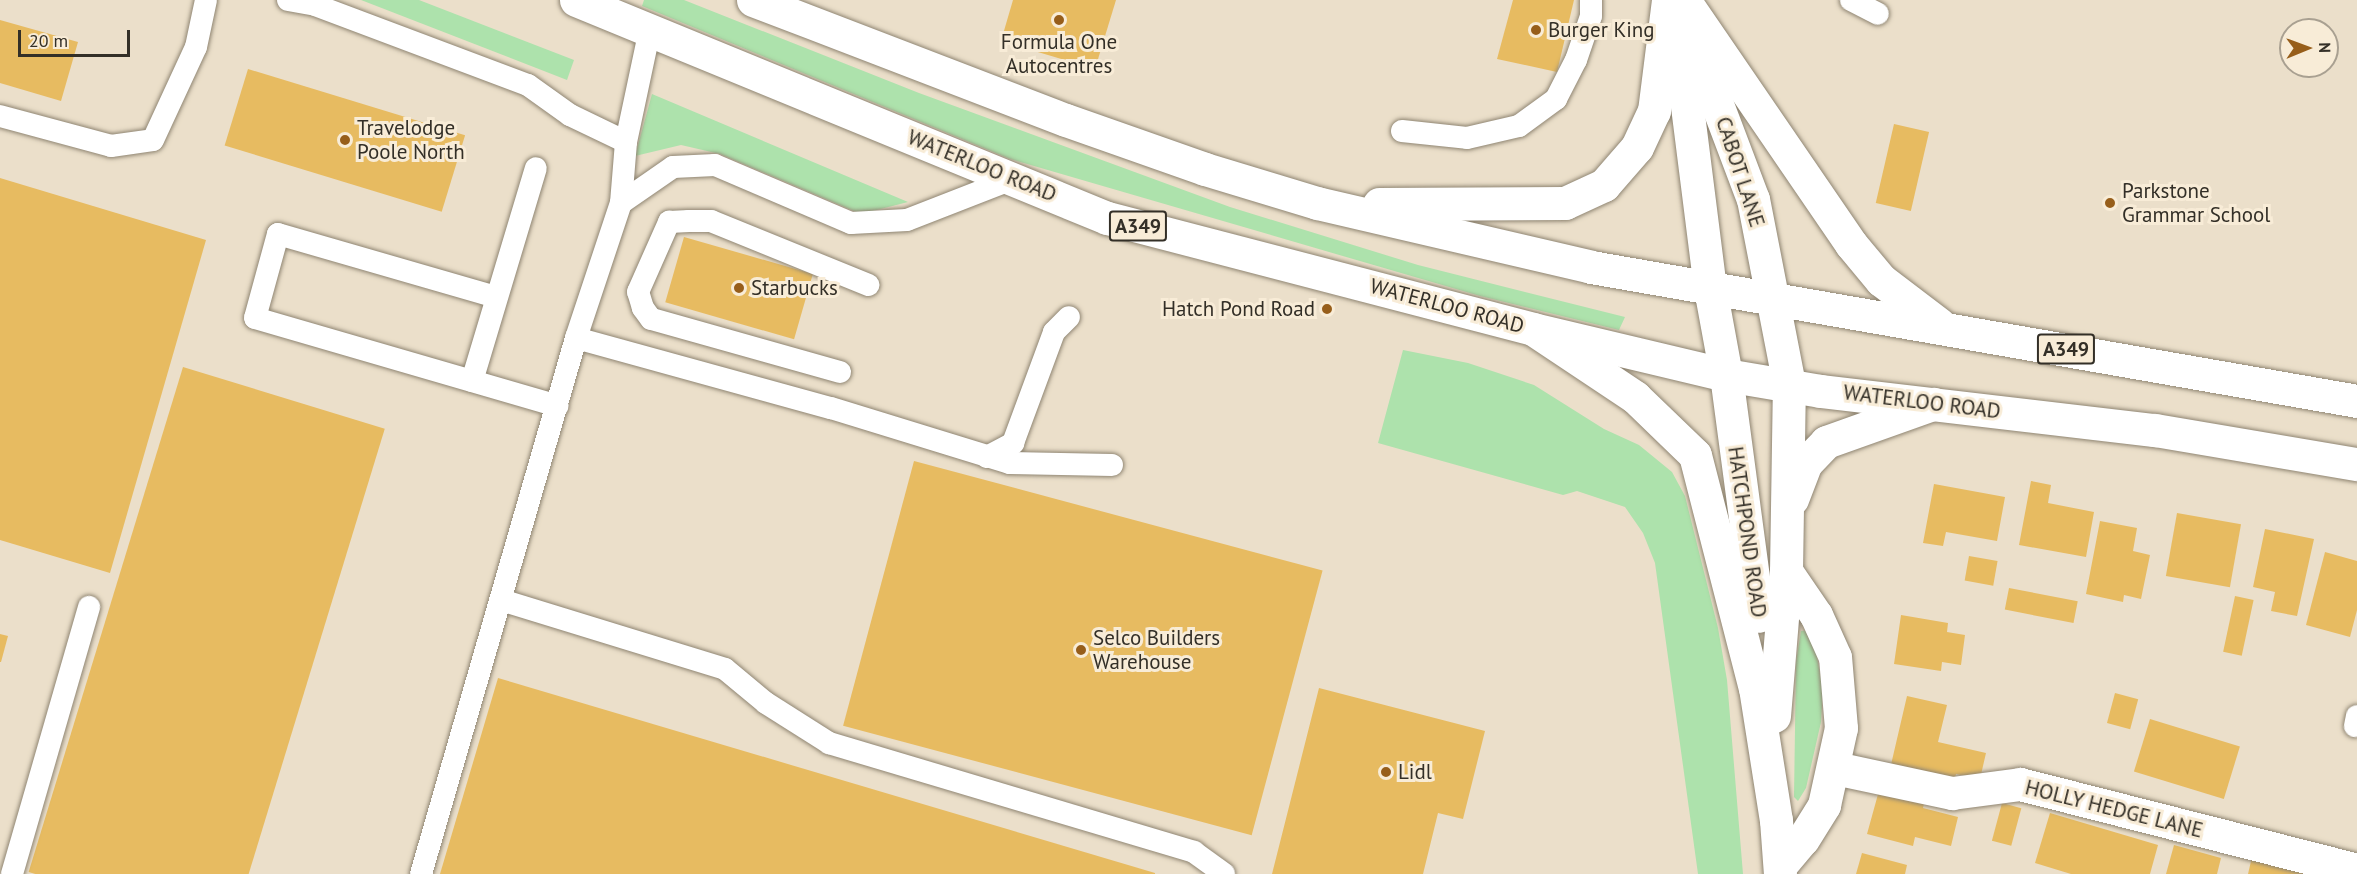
<!DOCTYPE html>
<style>
body{margin:0}
#map{position:relative;width:2357px;height:874px;overflow:hidden;background:#ebdfca;font-family:"PT Sans",sans-serif}
div>[style]{position:absolute}
[style*='--x']{left:calc(var(--x)*1px);top:calc(var(--y)*1px);width:calc(var(--w)*1px);rotate:calc(var(--a)*1deg)}
.green>*{inset:0;background:#ade2ac}
.building>*{inset:0;background:#e7bb61;transform-origin:0 0}
.roads{filter:drop-shadow(0 0 2px #8f8572) drop-shadow(0 0 2px #8f8572)}
.service>*{height:22px;margin:-11px;padding:0 11px;transform-origin:11px;border-radius:11px;background:#fff}
.minor>*{height:33px;margin:-16.5px;padding:0 16.5px;transform-origin:16.5px;border-radius:16.5px;background:#fff}
.tertiary>*{height:33px;margin:-16.5px;padding:0 16.5px;transform-origin:16.5px;border-radius:16.5px;background:#fff}
.primary>*{height:33px;margin:-16.5px;padding:0 16.5px;transform-origin:16.5px;border-radius:16.5px;background:#fff}
.dots>*{width:16px;height:16px;translate:-50% -50%;box-sizing:border-box;border:3px solid #f8ecd7;border-radius:50%}
span{translate:-50% -50%;white-space:nowrap;text-align:center;line-height:1.15;-webkit-text-stroke:6px #f8ecd7;paint-order:stroke}
.shield-label span{padding:2px 4px;background:#f8ecd7;border:2px solid;border-radius:4px;-webkit-text-stroke-width:0}
.shield-label{font-size:20px;color:#332f27;font-weight:700}
.poi-label{font-size:21px;color:#332f27}
.left{translate:0 -50%;text-align:left}
.right{translate:-100% -50%;text-align:right}
.street-label{font-size:21px;color:#332f27}
.north{position:absolute;left:2279px;top:18px;width:60px;height:60px;box-sizing:border-box;background:#f8ecd7;border:2px solid #a9a091;border-radius:50%;rotate:89deg;font-size:16px;font-weight:700;line-height:24px;text-align:center;color:#332f27}
.north::after{content:'';display:block;margin:auto;width:21px;height:27px;background:#975e1a;clip-path:polygon(50% 0,100% 100%,50% 72%,0 100%)}
.scale{position:absolute;left:18px;top:30px;width:112px;height:27px;box-sizing:border-box;border:3px solid #332f27;border-top:0;padding-left:8px;font-size:18px;line-height:21px;white-space:nowrap;color:#332f27;-webkit-text-stroke:4px #f8ecd7;paint-order:stroke}
</style>
<div id="map">
<div class="green">
<div style="clip-path:polygon(361px 0,419px 0,574px 60px,567px 80px)"></div>
<div style="clip-path:polygon(644px 0,684px 0,919px 93px,1230px 207px,1418px 265px,1625px 317px,1619px 330px,1480px 296px,1010px 159px,642px 6px)"></div>
<div style="clip-path:polygon(652px 94px,908px 202px,861px 214px,720px 154px,681px 145px,635px 156px)"></div>
<div style="clip-path:polygon(1403px 350px,1468px 363px,1534px 385px,1604px 429px,1639px 445px,1672px 472px,1685px 496px,1718px 628px,1727px 680px,1743px 874px,1698px 874px,1655px 563px,1643px 533px,1625px 507px,1577px 491px,1563px 495px,1378px 443px)"></div>
<div style="clip-path:polygon(1812px 630px,1823px 690px,1821px 722px,1806px 788px,1798px 801px,1794px 797px,1796px 662px,1801px 631px)"></div>
</div>
<div class="building">
<div style="clip-path:polygon(1013px 0,1116px 0,1095px 69px,1001px 41px)"></div>
<div style="clip-path:polygon(1513px 0,1574px 0,1557px 72px,1497px 59px)"></div>
<div style="clip-path:polygon(0 20px,78px 42px,61px 101px,0 83px)"></div>
<div style="left:248px;top:69px;width:227px;height:80px;rotate:17deg"></div>
<div style="left:1894px;top:124px;width:36px;height:81px;rotate:13deg"></div>
<div style="clip-path:polygon(0 178px,206px 240px,110px 573px,0 540px)"></div>
<div style="left:684px;top:237px;width:134px;height:68px;rotate:16deg"></div>
<div style="left:183px;top:367px;width:211px;height:528px;rotate:17deg"></div>
<div style="left:914px;top:461px;width:423px;height:274px;rotate:15deg"></div>
<div style="clip-path:polygon(2031px 481px,2051px 485px,2048px 503px,2094px 512px,2086px 557px,2019px 545px)"></div>
<div style="clip-path:polygon(1934px 484px,2005px 497px,1997px 541px,1946px 532px,1943px 546px,1923px 543px)"></div>
<div style="left:2177px;top:513px;width:65px;height:64px;rotate:10deg"></div>
<div style="clip-path:polygon(2100px 521px,2137px 528px,2133px 551px,2150px 555px,2141px 599px,2124px 595px,2123px 602px,2086px 594px)"></div>
<div style="clip-path:polygon(2265px 529px,2314px 539px,2297px 616px,2271px 611px,2275px 592px,2253px 587px)"></div>
<div style="clip-path:polygon(2325px 552px,2357px 561px,2357px 610px,2350px 637px,2306px 625px)"></div>
<div style="left:1969px;top:556px;width:29px;height:25px;rotate:10deg"></div>
<div style="left:2009px;top:588px;width:70px;height:22px;rotate:11deg"></div>
<div style="left:2235px;top:596px;width:19px;height:57px;rotate:12deg"></div>
<div style="clip-path:polygon(1901px 615px,1948px 623px,1947px 632px,1965px 635px,1961px 665px,1942px 662px,1941px 671px,1894px 664px)"></div>
<div style="clip-path:polygon(0 634px,8px 636px,1px 662px,0 662px)"></div>
<div style="clip-path:polygon(498px 678px,1155px 873px,1155px 874px,440px 874px)"></div>
<div style="clip-path:polygon(1319px 688px,1485px 731px,1463px 819px,1438px 813px,1423px 874px,1272px 874px)"></div>
<div style="left:2115px;top:693px;width:24px;height:31px;rotate:15deg"></div>
<div style="clip-path:polygon(1907px 696px,1947px 705px,1938px 742px,1986px 753px,1980px 779px,1956px 774px,1954px 783px,1890px 769px)"></div>
<div style="left:2150px;top:719px;width:94px;height:55px;rotate:17deg"></div>
<div style="clip-path:polygon(1880px 787px,1925px 799px,1923px 808px,1958px 817px,1951px 846px,1915px 837px,1913px 846px,1867px 834px)"></div>
<div style="left:2002px;top:803px;width:20px;height:39px;rotate:15deg"></div>
<div style="clip-path:polygon(2050px 813px,2158px 845px,2150px 874px,2071px 874px,2035px 863px)"></div>
<div style="clip-path:polygon(2174px 845px,2221px 858px,2217px 874px,2166px 874px)"></div>
<div style="clip-path:polygon(1862px 853px,1907px 865px,1905px 874px,1856px 874px)"></div>
<div style="clip-path:polygon(2252px 857px,2312px 874px,2248px 874px)"></div>
</div>
<div class="roads">
<div class="service">
<div style="--x:288;--y:0;--w:27;--a:10"></div>
<div style="--x:315;--y:5;--w:228;--a:20.6"></div>
<div style="--x:528;--y:85;--w:52;--a:35.5"></div>
<div style="--x:570;--y:115;--w:62;--a:25.7"></div>
<div style="--x:1851;--y:0;--w:30;--a:27"></div>
<div style="--x:0;--y:116;--w:115;--a:15.1"></div>
<div style="--x:111;--y:146;--w:42;--a:-8.1"></div>
<div style="--x:153;--y:140;--w:102;--a:-65.2"></div>
<div style="--x:196;--y:47;--w:48;--a:-78"></div>
<div style="--x:1402;--y:131;--w:65;--a:6.1"></div>
<div style="--x:1467;--y:138;--w:53;--a:-13"></div>
<div style="--x:1519;--y:126;--w:46;--a:-36.1"></div>
<div style="--x:1556;--y:99;--w:44;--a:-62.9"></div>
<div style="--x:1576;--y:60;--w:46;--a:-71.2"></div>
<div style="--x:1591;--y:16;--w:16;--a:-90"></div>
<div style="--x:621;--y:203;--w:63;--a:-34.7"></div>
<div style="--x:673;--y:167;--w:42;--a:-2.7"></div>
<div style="--x:715;--y:165;--w:148;--a:23.1"></div>
<div style="--x:851;--y:223;--w:56;--a:-3.1"></div>
<div style="--x:907;--y:220;--w:113;--a:-21.3"></div>
<div style="--x:496;--y:297;--w:227;--a:-163.9"></div>
<div style="--x:278;--y:234;--w:87;--a:105.3"></div>
<div style="--x:255;--y:318;--w:315;--a:16.2"></div>
<div style="--x:576;--y:338;--w:264;--a:15.4"></div>
<div style="--x:831;--y:408;--w:187;--a:17.1"></div>
<div style="--x:1010;--y:463;--w:102;--a:1.1"></div>
<div style="--x:840;--y:372;--w:196;--a:-164.3"></div>
<div style="--x:651;--y:319;--w:14;--a:-126"></div>
<div style="--x:643;--y:308;--w:17;--a:-107"></div>
<div style="--x:638;--y:292;--w:77;--a:-66.1"></div>
<div style="--x:669;--y:222;--w:20;--a:-3"></div>
<div style="--x:689;--y:221;--w:22;--a:0"></div>
<div style="--x:711;--y:221;--w:170;--a:22.1"></div>
<div style="--x:472;--y:381;--w:222;--a:-73.3"></div>
<div style="--x:987;--y:457;--w:30;--a:-28"></div>
<div style="--x:1013;--y:443;--w:118;--a:-69.7"></div>
<div style="--x:1054;--y:332;--w:21;--a:-45"></div>
<div style="--x:501;--y:600;--w:234;--a:17.1"></div>
<div style="--x:725;--y:669;--w:53;--a:39.7"></div>
<div style="--x:766;--y:703;--w:75;--a:32.4"></div>
<div style="--x:829;--y:743;--w:381;--a:16.6"></div>
<div style="--x:1194;--y:852;--w:37;--a:36"></div>
<div style="--x:2355;--y:726;--w:10;--a:-79"></div>
<div style="--x:12;--y:874;--w:278;--a:-73.9"></div>
<div style="--x:421;--y:874;--w:558;--a:-73.87"></div>
<div style="--x:576;--y:338;--w:142;--a:-71.6"></div>
<div style="--x:621;--y:203;--w:61;--a:-85.3"></div>
<div style="--x:626;--y:142;--w:116;--a:-78"></div>
</div>
<div class="minor">
<div style="--x:1835;--y:768;--w:120;--a:12.1"></div>
<div style="--x:1952;--y:793;--w:69;--a:-7.5"></div>
<div style="--x:2020;--y:784;--w:348;--a:14.3"></div>
<div style="--x:1780;--y:866;--w:35;--a:-50"></div>
<div style="--x:1803;--y:839;--w:40;--a:-58"></div>
<div style="--x:1824;--y:805;--w:79;--a:-77.6"></div>
<div style="--x:1841;--y:728;--w:71;--a:-94.8"></div>
<div style="--x:1835;--y:657;--w:46;--a:-114.3"></div>
<div style="--x:1816;--y:615;--w:53;--a:-124.3"></div>
</div>
<div class="tertiary">
<div style="--x:1536;--y:331;--w:119;--a:33.7"></div>
<div style="--x:1635;--y:397;--w:83;--a:44"></div>
<div style="--x:1695;--y:455;--w:241;--a:75.6"></div>
<div style="--x:1755;--y:688;--w:134;--a:81"></div>
<div style="--x:1776;--y:820;--w:54;--a:85.8"></div>
<div style="--x:1726;--y:375;--w:243;--a:82.4"></div>
<div style="--x:1792;--y:499;--w:39;--a:-69"></div>
<div style="--x:1806;--y:463;--w:29;--a:-46"></div>
<div style="--x:1826;--y:442;--w:114;--a:-19.6"></div>
<div style="--x:1774;--y:716;--w:145;--a:-85.3"></div>
<div style="--x:1786;--y:571;--w:186;--a:-89.1"></div>
</div>
<div class="primary">
<div style="--x:576;--y:0;--w:574;--a:22.32"></div>
<div style="--x:1107;--y:218;--w:440;--a:14.6"></div>
<div style="--x:1533;--y:329;--w:198;--a:13.4"></div>
<div style="--x:1726;--y:375;--w:96;--a:9.6"></div>
<div style="--x:1821;--y:391;--w:336;--a:6.7"></div>
<div style="--x:2155;--y:430;--w:205;--a:9.6"></div>
<div style="--x:753;--y:0;--w:335;--a:21"></div>
<div style="--x:1066;--y:120;--w:147;--a:19.4"></div>
<div style="--x:1205;--y:169;--w:117;--a:16.9"></div>
<div style="--x:1317;--y:203;--w:281;--a:13.1"></div>
<div style="--x:1591;--y:267;--w:778;--a:9.92"></div>
<div style="--x:1684;--y:0;--w:296;--a:55.6"></div>
<div style="--x:1851;--y:244;--w:47;--a:50.2"></div>
<div style="--x:1881;--y:280;--w:73;--a:37.2"></div>
<div style="--x:1689;--y:30;--w:181;--a:69.3"></div>
<div style="--x:1753;--y:199;--w:189;--a:79"></div>
<div style="--x:1678;--y:35;--w:255;--a:82.8"></div>
<div style="--x:1710;--y:288;--w:88;--a:79.6"></div>
<div style="--x:1379;--y:204;--w:186;--a:-0.3"></div>
<div style="--x:1565;--y:203;--w:43;--a:-24.8"></div>
<div style="--x:1604;--y:185;--w:50;--a:-49"></div>
<div style="--x:1637;--y:147;--w:40;--a:-65"></div>
<div style="--x:1654;--y:111;--w:112;--a:-82.8"></div>
</div>
</div>
<div class="dots">
<div style="left:1059px;top:20px;background:#975e1a"></div>
<div style="left:1536px;top:30px;background:#975e1a"></div>
<div style="left:345px;top:140px;background:#975e1a"></div>
<div style="left:2110px;top:203px;background:#975e1a"></div>
<div style="left:739px;top:288px;background:#975e1a"></div>
<div style="left:1327px;top:309px;background:#975e1a"></div>
<div style="left:1081px;top:650px;background:#975e1a"></div>
<div style="left:1386px;top:772px;background:#975e1a"></div>
</div>
<div class="shield-label">
<span style="left:1138px;top:226px">A349</span>
<span style="left:2066px;top:349px">A349</span>
</div>
<div class="poi-label">
<span class="left" style="left:1548px;top:30px">Burger King</span>
<span style="left:1059px;top:54px">Formula One<br>Autocentres</span>
<span class="left" style="left:357px;top:140px">Travelodge<br>Poole North</span>
<span class="left" style="left:2122px;top:203px">Parkstone<br>Grammar School</span>
<span class="left" style="left:751px;top:288px">Starbucks</span>
<span class="right" style="left:1315px;top:309px">Hatch Pond Road</span>
<span class="left" style="left:1093px;top:650px">Selco Builders<br>Warehouse</span>
<span class="left" style="left:1398px;top:772px">Lidl</span>
</div>
<div class="street-label">
<span style="left:982px;top:166px;rotate:22deg">WATERLOO ROAD</span>
<span style="left:1740px;top:172px;rotate:72deg">CABOT LANE</span>
<span style="left:1447px;top:306px;rotate:15deg">WATERLOO ROAD</span>
<span style="left:1922px;top:402px;rotate:7deg">WATERLOO ROAD</span>
<span style="left:1747px;top:532px;rotate:82deg">HATCHPOND ROAD</span>
<span style="left:2114px;top:809px;rotate:14deg">HOLLY HEDGE LANE</span>
</div>
<div class="north">N</div>
<div class="scale">20 m</div>
</div>
